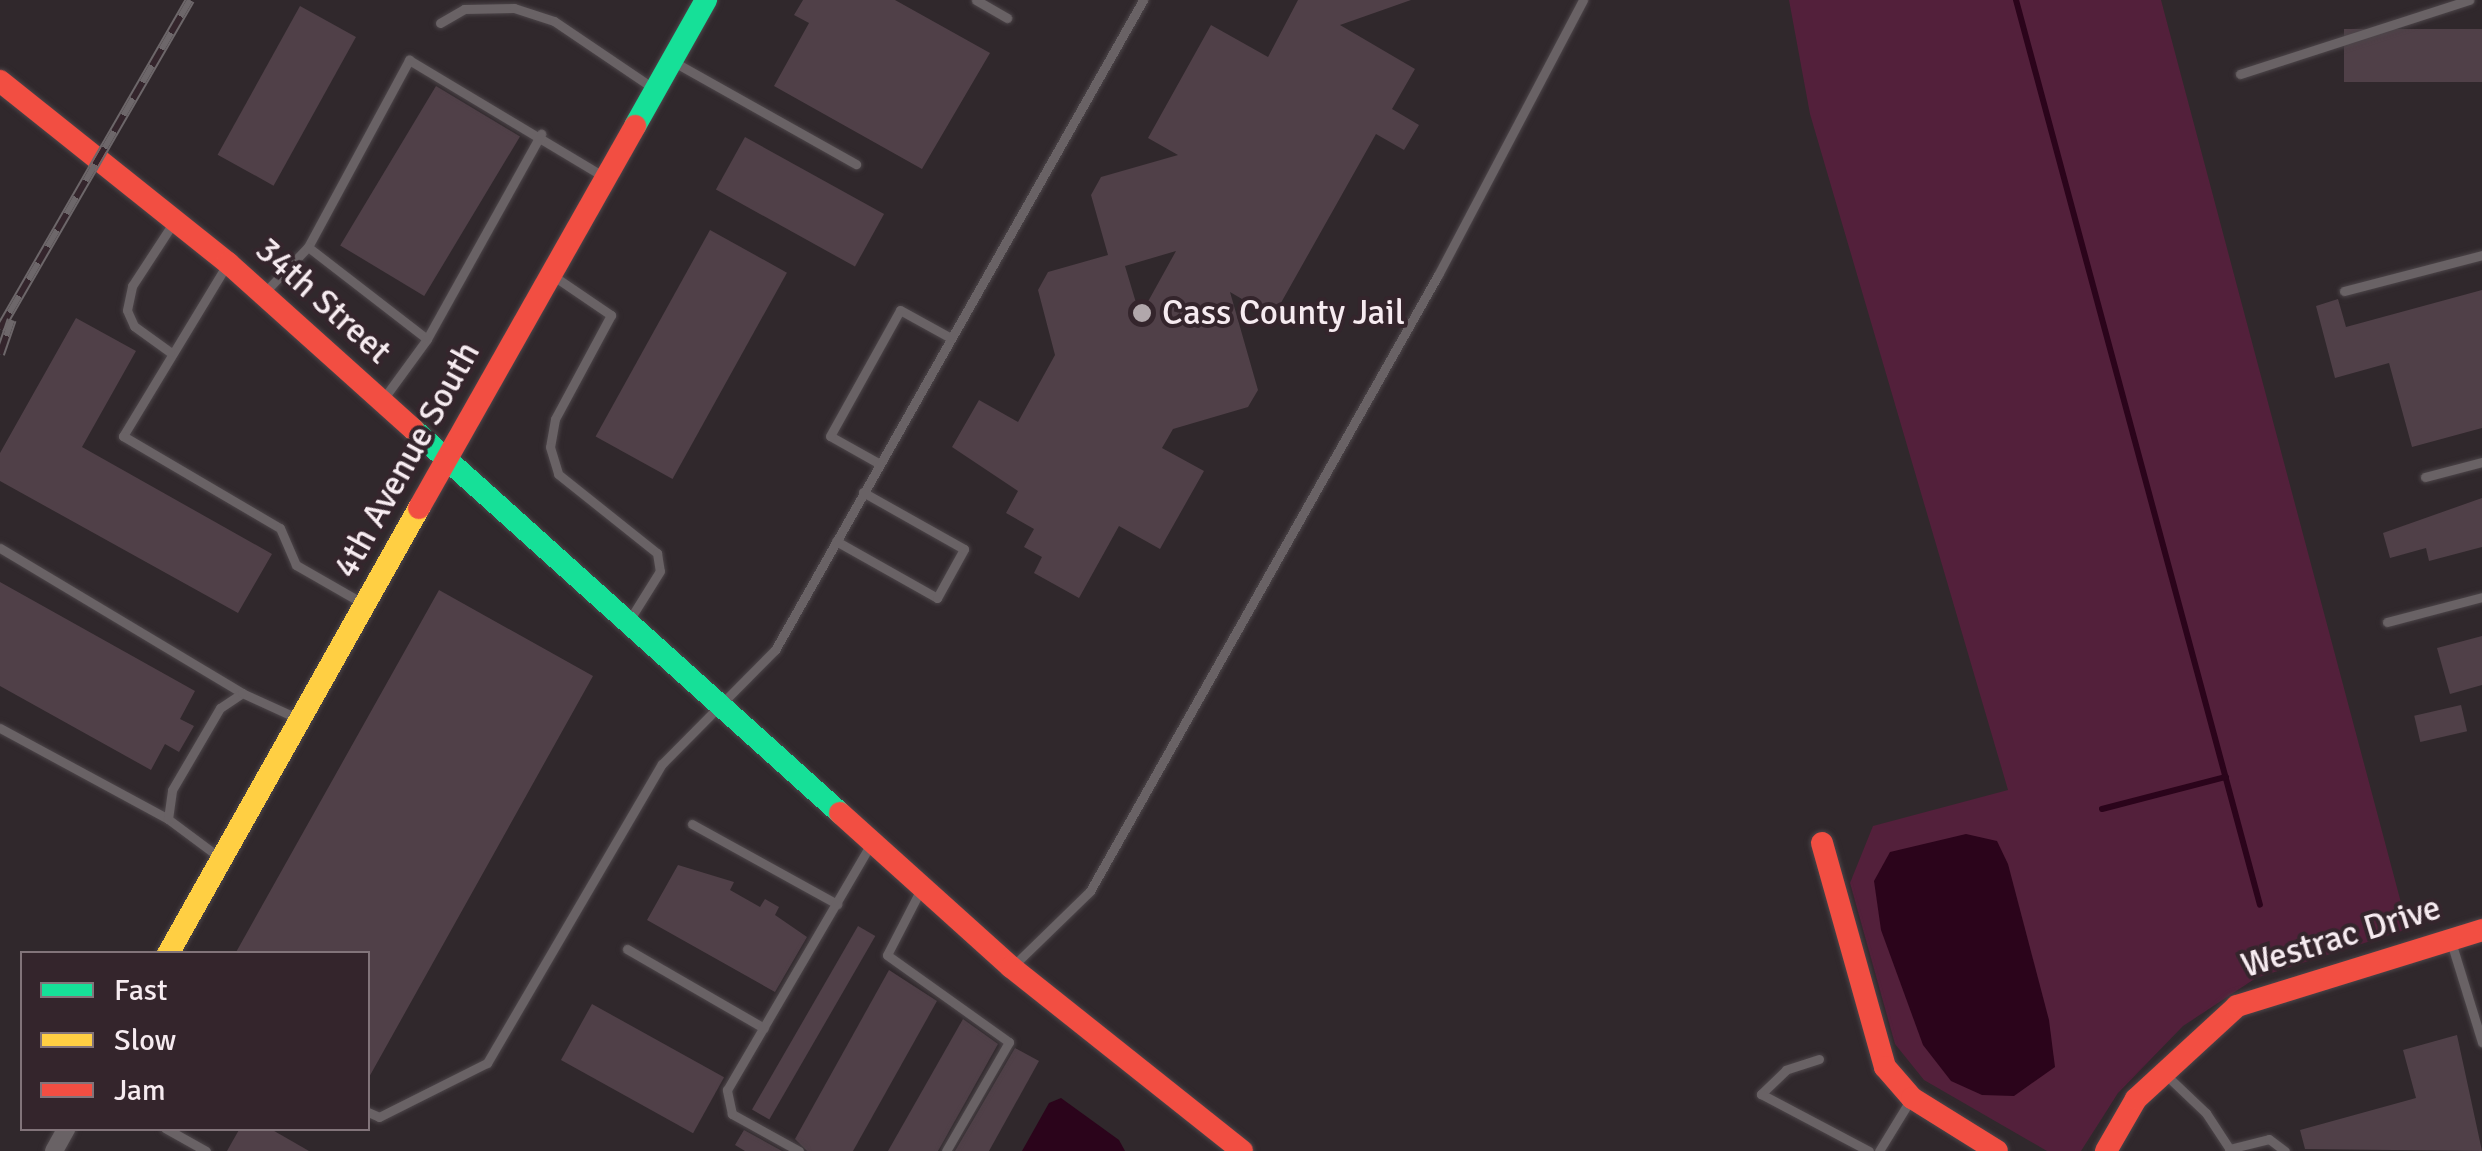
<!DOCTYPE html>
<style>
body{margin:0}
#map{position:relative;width:2482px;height:1151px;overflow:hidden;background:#30282c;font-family:Signika,sans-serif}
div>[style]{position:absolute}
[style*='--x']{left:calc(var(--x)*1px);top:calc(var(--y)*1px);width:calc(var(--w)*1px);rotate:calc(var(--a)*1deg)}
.green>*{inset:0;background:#53203b}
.water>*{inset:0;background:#2b041b}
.stream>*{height:6px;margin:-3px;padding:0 3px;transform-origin:3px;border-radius:3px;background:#2b041b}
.building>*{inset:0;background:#504048;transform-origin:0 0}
.roads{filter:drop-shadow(0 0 2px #4c4549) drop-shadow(0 0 2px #4c4549)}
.lane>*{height:9px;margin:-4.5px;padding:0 4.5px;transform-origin:4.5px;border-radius:4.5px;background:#696265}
.street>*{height:18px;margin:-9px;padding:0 9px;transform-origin:9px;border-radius:9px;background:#696265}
.fast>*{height:22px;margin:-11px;padding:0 11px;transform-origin:11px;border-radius:11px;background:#16e098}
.slow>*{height:22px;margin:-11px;padding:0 11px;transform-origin:11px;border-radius:11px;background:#ffcf43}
.jam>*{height:22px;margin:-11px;padding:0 11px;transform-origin:11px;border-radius:11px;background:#f24e42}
.rail>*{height:10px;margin-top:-5px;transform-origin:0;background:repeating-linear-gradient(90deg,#34252c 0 19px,#6d676a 0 38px);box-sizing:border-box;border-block:2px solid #6d676a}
.dots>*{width:28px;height:28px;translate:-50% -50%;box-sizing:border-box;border:5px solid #34252c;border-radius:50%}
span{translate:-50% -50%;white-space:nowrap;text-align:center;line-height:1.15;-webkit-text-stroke:8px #34252c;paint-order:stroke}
.street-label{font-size:35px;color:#f6ebf0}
.poi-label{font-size:35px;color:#f6ebf0}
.left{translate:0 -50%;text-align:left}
.legend{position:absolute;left:20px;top:951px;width:350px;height:180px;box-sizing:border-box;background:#34252c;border:2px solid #82747a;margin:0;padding:12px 18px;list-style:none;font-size:30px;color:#f6ebf0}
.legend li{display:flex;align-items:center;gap:20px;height:50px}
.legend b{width:50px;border:2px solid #82747a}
</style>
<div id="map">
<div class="green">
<div style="clip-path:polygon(1789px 0,2161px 0,2408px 929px,2256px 978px,2183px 1026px,2118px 1093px,2081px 1151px,2047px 1151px,1924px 1080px,1895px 1044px,1850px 883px,1873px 826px,2008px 790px,1810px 114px)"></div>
</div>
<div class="water">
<div style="clip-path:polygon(1966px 834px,1997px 841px,2008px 864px,2049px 1020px,2055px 1067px,2014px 1096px,1982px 1095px,1951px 1081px,1923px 1045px,1881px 930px,1874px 881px,1890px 852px)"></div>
<div style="clip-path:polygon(1061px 1098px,1119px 1140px,1125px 1151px,1022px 1151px,1049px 1103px)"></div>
</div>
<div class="stream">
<div style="--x:2016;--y:0;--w:937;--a:74.91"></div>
<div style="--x:2102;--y:809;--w:128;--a:-14.5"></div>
</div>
<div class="building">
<div style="clip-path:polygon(803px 0,895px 0,990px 53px,922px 169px,774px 86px,809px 23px,794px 15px)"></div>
<div style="clip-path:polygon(evenodd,1298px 0,1411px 0,1340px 25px,1415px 69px,1392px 109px,1419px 125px,1404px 150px,1376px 134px,1273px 317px,1230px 292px,1258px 390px,1248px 407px,1173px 429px,1162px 448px,1204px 471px,1160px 549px,1119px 526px,1079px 598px,1034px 573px,1042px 557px,1024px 547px,1034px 529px,1006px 513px,1018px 491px,952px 447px,979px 400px,1018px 422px,1055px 355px,1038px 290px,1048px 272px,1108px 255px,1091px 195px,1101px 177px,1178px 155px,1148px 138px,1211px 25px,1268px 57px,1298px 0,1176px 251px,1140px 316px,1125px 266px,1176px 251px)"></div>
<div style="left:300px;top:6px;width:64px;height:170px;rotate:29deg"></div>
<div style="left:2482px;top:29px;width:53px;height:138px;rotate:90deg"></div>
<div style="left:436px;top:86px;width:98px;height:186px;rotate:31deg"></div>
<div style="left:745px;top:137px;width:159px;height:60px;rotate:29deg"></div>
<div style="left:710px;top:230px;width:88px;height:236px;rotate:29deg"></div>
<div style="clip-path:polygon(2482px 290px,2482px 428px,2412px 447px,2389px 363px,2335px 378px,2316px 306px,2338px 299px,2346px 327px)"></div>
<div style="clip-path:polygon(76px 318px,136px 351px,82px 447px,272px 554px,238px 613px,0 481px,0 453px)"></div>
<div style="clip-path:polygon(2482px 498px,2482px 547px,2429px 561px,2426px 548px,2390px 558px,2383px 533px)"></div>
<div style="clip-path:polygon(0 582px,195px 691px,180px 719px,194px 726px,179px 752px,165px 744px,151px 770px,0 686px)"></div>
<div style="clip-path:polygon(439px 590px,593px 676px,368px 1079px,368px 954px,235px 954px)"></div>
<div style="clip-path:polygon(2482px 636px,2482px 685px,2450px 694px,2437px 648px)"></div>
<div style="left:2461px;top:705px;width:27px;height:48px;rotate:77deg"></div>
<div style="clip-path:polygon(678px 865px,734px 882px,730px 890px,760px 907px,765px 899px,779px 907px,775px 915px,807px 937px,775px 992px,647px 920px)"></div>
<div style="left:858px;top:926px;width:20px;height:212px;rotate:30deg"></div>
<div style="clip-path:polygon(889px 970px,937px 1001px,853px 1151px,807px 1151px,795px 1139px)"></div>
<div style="left:592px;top:1004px;width:151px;height:64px;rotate:29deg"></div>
<div style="clip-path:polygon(963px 1019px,998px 1044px,938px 1151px,888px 1151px)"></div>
<div style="clip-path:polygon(2457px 1035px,2482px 1151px,2305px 1149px,2300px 1130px,2416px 1098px,2403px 1050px)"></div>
<div style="clip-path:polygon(1015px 1048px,1039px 1061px,989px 1151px,955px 1151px)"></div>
<div style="clip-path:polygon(240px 1128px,269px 1128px,309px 1151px,227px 1151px)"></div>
<div style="clip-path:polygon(744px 1130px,782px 1151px,745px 1151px,735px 1145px)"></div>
</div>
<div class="roads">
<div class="lane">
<div style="--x:976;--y:0;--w:36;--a:30"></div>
<div style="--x:440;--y:23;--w:28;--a:-30"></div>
<div style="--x:464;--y:9;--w:50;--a:-1.1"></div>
<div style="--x:514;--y:8;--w:42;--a:18"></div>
<div style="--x:554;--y:21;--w:120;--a:34.1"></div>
<div style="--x:674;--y:62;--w:209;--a:29.3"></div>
<div style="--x:2240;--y:74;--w:241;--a:-17.9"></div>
<div style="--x:308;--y:247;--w:213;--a:-61.6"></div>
<div style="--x:409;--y:60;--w:224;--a:30.9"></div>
<div style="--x:226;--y:266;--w:199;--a:121.2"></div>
<div style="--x:123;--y:436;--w:182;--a:30.4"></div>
<div style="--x:280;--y:528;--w:40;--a:66.6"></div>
<div style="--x:296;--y:565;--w:78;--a:29.8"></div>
<div style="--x:555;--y:277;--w:68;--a:34.2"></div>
<div style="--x:611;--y:315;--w:118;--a:118.3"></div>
<div style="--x:555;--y:419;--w:28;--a:100"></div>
<div style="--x:550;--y:447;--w:28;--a:73"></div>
<div style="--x:558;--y:474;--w:127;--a:38.6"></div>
<div style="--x:657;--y:553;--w:18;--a:81"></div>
<div style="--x:660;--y:571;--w:57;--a:122"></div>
<div style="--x:2344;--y:291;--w:143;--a:-14.6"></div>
<div style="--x:264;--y:293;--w:64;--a:-46.3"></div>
<div style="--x:308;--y:247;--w:150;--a:37.7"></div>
<div style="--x:170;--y:352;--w:44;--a:-144.2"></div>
<div style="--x:134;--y:326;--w:17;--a:-114"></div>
<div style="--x:127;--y:310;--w:25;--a:-78"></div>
<div style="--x:132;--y:286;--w:75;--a:-56.9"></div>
<div style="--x:384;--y:398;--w:73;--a:-53.9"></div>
<div style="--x:427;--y:339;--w:235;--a:-60.9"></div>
<div style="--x:880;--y:464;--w:57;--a:-150.8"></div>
<div style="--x:830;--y:436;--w:144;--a:-60.9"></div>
<div style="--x:900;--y:310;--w:58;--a:28.8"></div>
<div style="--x:2425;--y:477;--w:59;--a:-14.7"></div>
<div style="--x:836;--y:541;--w:116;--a:29.4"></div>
<div style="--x:937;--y:598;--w:56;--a:-61.1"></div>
<div style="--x:964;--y:549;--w:116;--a:-150.6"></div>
<div style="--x:0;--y:548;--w:282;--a:30.9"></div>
<div style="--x:2387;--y:622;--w:98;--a:-14.7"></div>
<div style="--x:0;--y:728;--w:191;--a:28.4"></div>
<div style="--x:692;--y:824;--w:166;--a:28.9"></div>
<div style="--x:219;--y:857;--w:64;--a:-143.3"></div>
<div style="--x:168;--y:819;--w:29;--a:-82"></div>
<div style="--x:172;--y:790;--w:95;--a:-59.7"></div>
<div style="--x:220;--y:708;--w:27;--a:-34"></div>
<div style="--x:242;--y:693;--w:63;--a:24.5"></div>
<div style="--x:921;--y:889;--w:74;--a:117.3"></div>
<div style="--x:887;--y:955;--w:150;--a:35.5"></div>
<div style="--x:1009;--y:1042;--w:126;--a:120"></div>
<div style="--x:2451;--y:942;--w:105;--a:72.8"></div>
<div style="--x:627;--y:949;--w:158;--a:30"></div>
<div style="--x:1013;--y:966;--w:107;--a:-44.2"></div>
<div style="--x:1090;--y:891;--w:708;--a:-60.54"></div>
<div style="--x:1438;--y:275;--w:311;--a:-62.2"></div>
<div style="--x:1819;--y:1059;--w:35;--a:162"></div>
<div style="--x:1786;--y:1070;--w:35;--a:136"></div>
<div style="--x:1761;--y:1094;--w:122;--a:27.8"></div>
<div style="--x:2165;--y:1074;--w:57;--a:43.6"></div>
<div style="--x:2206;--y:1113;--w:45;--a:56.7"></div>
<div style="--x:368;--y:1112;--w:12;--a:24"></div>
<div style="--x:379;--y:1117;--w:121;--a:-26.6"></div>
<div style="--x:487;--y:1063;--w:346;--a:-59.7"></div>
<div style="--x:662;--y:764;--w:161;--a:-45.3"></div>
<div style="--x:775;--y:650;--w:747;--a:-60.48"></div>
<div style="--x:165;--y:1128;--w:47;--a:29.3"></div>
<div style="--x:2229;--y:1149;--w:41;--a:-14"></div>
<div style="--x:2269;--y:1139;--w:20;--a:37"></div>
<div style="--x:799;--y:1151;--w:77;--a:-151.1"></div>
<div style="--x:732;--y:1114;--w:25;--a:-102"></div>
<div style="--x:727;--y:1090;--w:285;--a:-59.7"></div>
<div style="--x:1879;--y:1151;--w:57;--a:-58.5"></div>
</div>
<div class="street">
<div style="--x:54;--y:1151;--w:26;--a:-61"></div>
</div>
<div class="fast">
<div style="--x:635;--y:126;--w:145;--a:-60.6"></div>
<div style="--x:413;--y:429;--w:574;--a:41.96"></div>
</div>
<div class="slow">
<div style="--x:168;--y:954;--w:512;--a:-60.63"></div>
</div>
<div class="jam">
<div style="--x:0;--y:81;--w:292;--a:38.6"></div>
<div style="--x:228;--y:263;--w:249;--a:41.9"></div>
<div style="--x:419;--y:508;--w:439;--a:-60.5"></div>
<div style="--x:840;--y:813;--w:230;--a:42"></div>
<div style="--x:1011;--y:967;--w:295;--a:38.5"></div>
<div style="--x:1822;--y:843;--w:233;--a:74.3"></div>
<div style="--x:1885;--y:1067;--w:41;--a:48.9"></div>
<div style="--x:1912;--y:1098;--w:100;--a:31.9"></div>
<div style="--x:2106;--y:1151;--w:60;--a:-60"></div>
<div style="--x:2136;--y:1099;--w:137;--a:-42.6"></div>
<div style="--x:2237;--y:1006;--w:257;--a:-17.2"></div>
</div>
</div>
<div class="rail">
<div style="--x:0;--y:329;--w:380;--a:-60"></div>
<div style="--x:0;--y:354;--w:36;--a:-71"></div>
</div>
<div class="dots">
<div style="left:1142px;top:313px;background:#b1a7ab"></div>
</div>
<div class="street-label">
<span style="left:323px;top:301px;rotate:42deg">34th Street</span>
<span style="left:407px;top:460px;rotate:-61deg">4th Avenue South</span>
<span style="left:2341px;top:937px;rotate:-17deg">Westrac Drive</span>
</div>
<div class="poi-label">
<span class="left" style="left:1162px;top:313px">Cass County Jail</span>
</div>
<ul class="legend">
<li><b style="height:12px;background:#16e098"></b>Fast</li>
<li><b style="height:12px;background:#ffcf43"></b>Slow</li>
<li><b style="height:12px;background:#f24e42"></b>Jam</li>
</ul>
</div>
